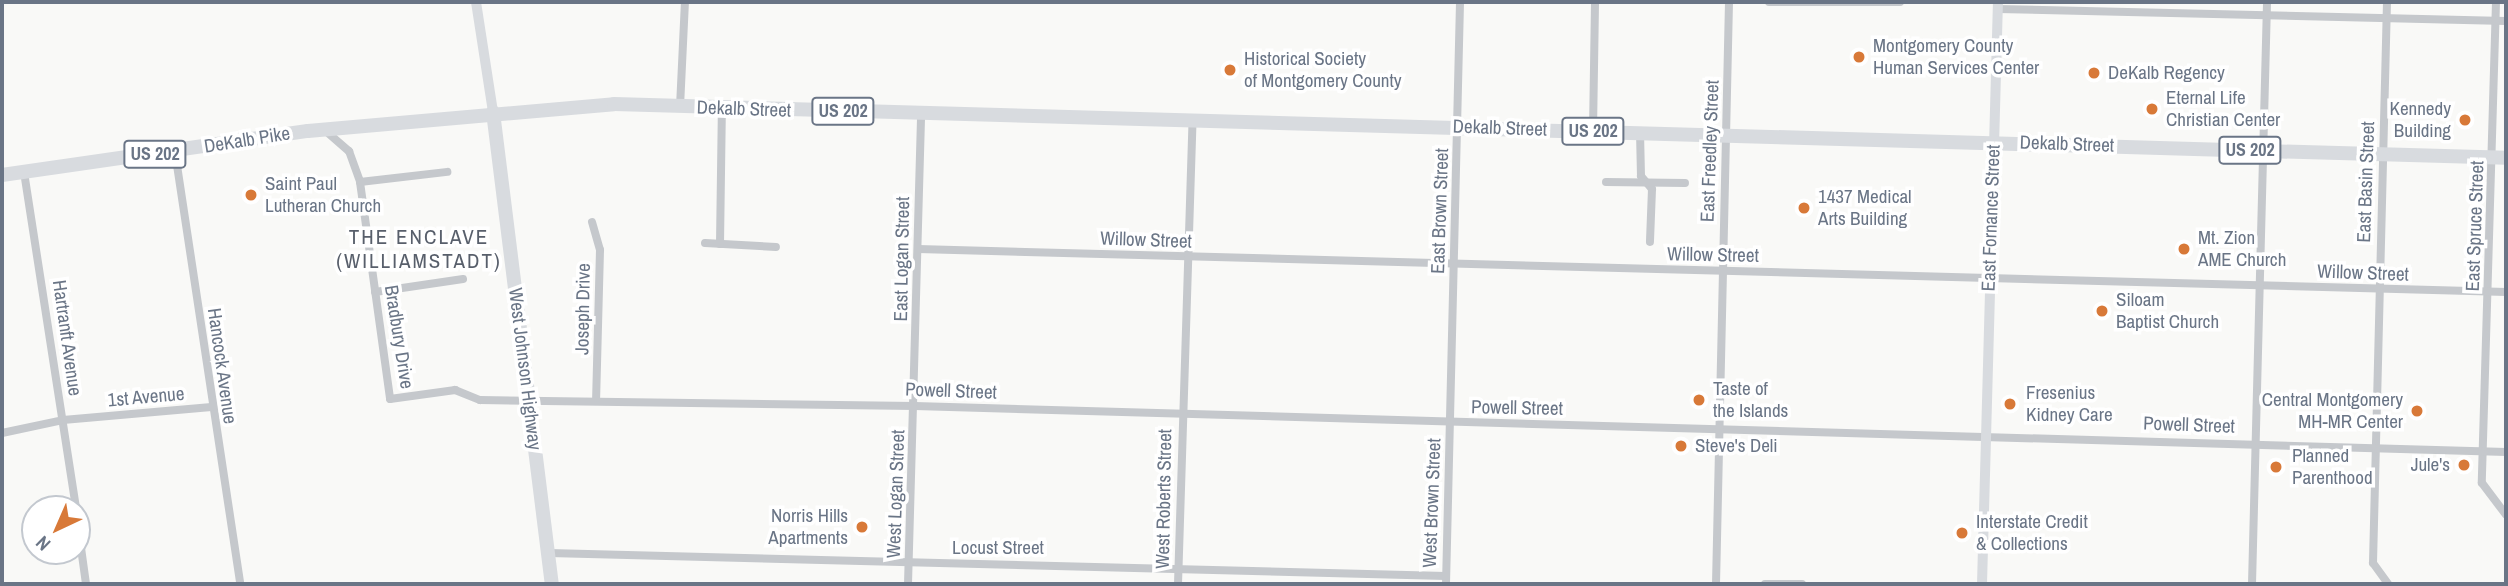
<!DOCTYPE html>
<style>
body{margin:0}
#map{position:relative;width:2508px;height:586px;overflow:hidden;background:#f9f9f7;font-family:"Archivo Narrow",sans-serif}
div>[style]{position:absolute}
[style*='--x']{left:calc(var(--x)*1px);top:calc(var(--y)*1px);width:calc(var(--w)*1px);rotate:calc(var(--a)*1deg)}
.street>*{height:8px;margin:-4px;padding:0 4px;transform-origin:4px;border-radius:4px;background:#c5c8cc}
.secondary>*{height:10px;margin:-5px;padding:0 5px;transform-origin:5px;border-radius:5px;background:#d8dbdf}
.highway>*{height:14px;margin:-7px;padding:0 7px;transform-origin:7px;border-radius:7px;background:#d8dbdf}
.dots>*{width:19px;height:19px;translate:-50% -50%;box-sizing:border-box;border:4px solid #fff;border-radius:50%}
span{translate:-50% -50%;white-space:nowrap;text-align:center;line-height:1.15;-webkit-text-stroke:7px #fff;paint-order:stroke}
.shield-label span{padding:2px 5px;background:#fff;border:2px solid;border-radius:5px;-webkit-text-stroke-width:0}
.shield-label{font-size:18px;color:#6a7586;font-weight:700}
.poi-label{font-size:19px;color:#6a7586}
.left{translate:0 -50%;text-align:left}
.right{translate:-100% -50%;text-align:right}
.street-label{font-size:19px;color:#6a7586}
.neighbourhood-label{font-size:21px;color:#585f6b;letter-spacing:2px}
.frame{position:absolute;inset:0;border:4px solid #6a7586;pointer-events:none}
.north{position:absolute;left:21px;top:495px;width:70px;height:70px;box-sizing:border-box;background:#fff;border:2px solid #c3c8cf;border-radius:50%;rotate:224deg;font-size:19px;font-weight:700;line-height:28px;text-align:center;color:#6a7586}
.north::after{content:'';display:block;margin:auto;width:24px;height:32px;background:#d87938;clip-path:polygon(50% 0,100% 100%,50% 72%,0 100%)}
</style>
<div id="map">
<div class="street">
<div style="--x:1769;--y:2;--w:131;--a:0"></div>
<div style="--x:2387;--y:2;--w:561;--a:91.43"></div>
<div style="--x:2373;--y:563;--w:26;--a:54"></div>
<div style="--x:2496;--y:2;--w:481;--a:91.7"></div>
<div style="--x:2482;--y:483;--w:40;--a:53"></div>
<div style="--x:1998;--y:9;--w:508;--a:1.35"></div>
<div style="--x:680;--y:107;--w:105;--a:-87.3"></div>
<div style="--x:1593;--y:131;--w:129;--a:-89.1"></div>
<div style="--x:1640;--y:132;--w:44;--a:88.7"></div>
<div style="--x:1641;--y:176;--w:17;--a:50"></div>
<div style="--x:1652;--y:189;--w:53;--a:92.2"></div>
<div style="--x:328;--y:133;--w:28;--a:41"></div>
<div style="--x:349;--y:151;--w:33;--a:70"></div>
<div style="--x:360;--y:182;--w:219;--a:82.1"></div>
<div style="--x:390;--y:399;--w:66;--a:-7.9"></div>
<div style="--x:455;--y:390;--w:27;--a:22"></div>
<div style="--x:480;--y:400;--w:435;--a:0.8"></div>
<div style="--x:915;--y:406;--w:1592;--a:1.66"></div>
<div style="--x:175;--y:152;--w:437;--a:81.4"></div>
<div style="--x:24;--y:172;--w:341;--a:81.2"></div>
<div style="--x:360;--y:182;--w:88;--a:-6.6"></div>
<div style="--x:1606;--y:182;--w:79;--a:0.7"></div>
<div style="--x:592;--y:222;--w:29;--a:74"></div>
<div style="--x:600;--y:250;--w:148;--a:91.5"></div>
<div style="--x:705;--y:243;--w:71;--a:3.2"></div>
<div style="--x:720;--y:244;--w:136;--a:-89.2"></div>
<div style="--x:918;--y:249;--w:1589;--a:1.55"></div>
<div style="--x:375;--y:292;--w:89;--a:-8.4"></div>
<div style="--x:2;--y:433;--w:62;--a:-12"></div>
<div style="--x:63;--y:420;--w:149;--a:-5"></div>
<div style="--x:77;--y:519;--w:66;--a:82.1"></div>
<div style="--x:549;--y:553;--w:897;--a:1.47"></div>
<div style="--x:908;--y:584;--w:471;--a:-88.4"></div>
<div style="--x:1178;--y:584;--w:466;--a:-88.2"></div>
<div style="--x:1446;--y:584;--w:582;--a:-88.62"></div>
<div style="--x:1716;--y:584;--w:582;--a:-88.72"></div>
<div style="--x:1765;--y:584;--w:37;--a:0"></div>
<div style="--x:2252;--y:584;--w:582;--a:-88.52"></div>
</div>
<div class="secondary">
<div style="--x:476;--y:2;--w:111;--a:81.2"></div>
<div style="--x:1982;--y:584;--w:582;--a:-88.43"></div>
</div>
<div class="highway">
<div style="--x:493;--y:112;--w:476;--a:82.9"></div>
<div style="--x:2;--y:175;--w:309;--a:-8.2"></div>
<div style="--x:308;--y:131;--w:307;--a:-5"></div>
<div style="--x:614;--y:104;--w:1893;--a:1.63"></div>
</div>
<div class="dots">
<div style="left:1859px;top:57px;background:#d87938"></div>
<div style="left:1230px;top:70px;background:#d87938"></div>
<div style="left:2094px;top:73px;background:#d87938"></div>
<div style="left:2152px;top:109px;background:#d87938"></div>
<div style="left:2465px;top:120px;background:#d87938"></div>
<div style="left:251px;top:195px;background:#d87938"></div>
<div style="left:1804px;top:208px;background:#d87938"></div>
<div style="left:2184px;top:249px;background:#d87938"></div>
<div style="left:2102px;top:311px;background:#d87938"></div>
<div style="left:1699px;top:400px;background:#d87938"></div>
<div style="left:2010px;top:404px;background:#d87938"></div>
<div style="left:2417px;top:411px;background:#d87938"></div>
<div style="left:1681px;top:446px;background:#d87938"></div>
<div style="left:2464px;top:465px;background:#d87938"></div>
<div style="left:2276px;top:467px;background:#d87938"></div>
<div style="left:862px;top:527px;background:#d87938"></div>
<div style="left:1962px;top:533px;background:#d87938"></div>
</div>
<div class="shield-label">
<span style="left:843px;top:111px">US 202</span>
<span style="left:1593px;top:131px">US 202</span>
<span style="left:2250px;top:150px">US 202</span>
<span style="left:155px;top:154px">US 202</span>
</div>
<div class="poi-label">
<span class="left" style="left:1873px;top:57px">Montgomery County<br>Human Services Center</span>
<span class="left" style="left:1244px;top:70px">Historical Society<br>of Montgomery County</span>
<span class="left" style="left:2108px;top:73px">DeKalb Regency</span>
<span class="left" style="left:2166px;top:109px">Eternal Life<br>Christian Center</span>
<span class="right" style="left:2451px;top:120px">Kennedy<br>Building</span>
<span class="left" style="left:265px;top:195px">Saint Paul<br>Lutheran Church</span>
<span class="left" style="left:1818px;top:208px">1437 Medical<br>Arts Building</span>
<span class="left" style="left:2198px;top:249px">Mt. Zion<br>AME Church</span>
<span class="left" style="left:2116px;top:311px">Siloam<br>Baptist Church</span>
<span class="left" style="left:1713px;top:400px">Taste of<br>the Islands</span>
<span class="left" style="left:2026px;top:404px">Fresenius<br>Kidney Care</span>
<span class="right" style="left:2403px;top:411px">Central Montgomery<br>MH-MR Center</span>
<span class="left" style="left:1695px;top:446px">Steve's Deli</span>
<span class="left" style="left:2292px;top:467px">Planned<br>Parenthood</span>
<span class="right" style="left:2450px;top:465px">Jule's</span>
<span class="right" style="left:848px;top:527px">Norris Hills<br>Apartments</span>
<span class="left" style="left:1976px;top:533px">Interstate Credit<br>&amp; Collections</span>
</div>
<div class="street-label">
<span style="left:744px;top:109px;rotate:2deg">Dekalb Street</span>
<span style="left:1500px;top:128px;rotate:2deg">Dekalb Street</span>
<span style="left:247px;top:140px;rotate:-9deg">DeKalb Pike</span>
<span style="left:2067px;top:144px;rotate:2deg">Dekalb Street</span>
<span style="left:1710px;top:151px;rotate:-88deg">East Freedley Street</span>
<span style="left:2366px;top:182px;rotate:-88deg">East Basin Street</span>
<span style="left:1440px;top:211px;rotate:-88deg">East Brown Street</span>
<span style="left:1991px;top:218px;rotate:-88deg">East Fornance Street</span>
<span style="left:2475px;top:226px;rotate:-88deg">East Spruce Street</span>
<span style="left:1146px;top:240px;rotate:2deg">Willow Street</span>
<span style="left:1713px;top:255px;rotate:1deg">Willow Street</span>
<span style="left:902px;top:259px;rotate:-89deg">East Logan Street</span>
<span style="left:2363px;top:273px;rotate:2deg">Willow Street</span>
<span style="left:583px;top:309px;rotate:-89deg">Joseph Drive</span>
<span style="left:399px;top:337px;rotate:81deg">Bradbury Drive</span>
<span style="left:67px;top:338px;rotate:82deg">Hartranft Avenue</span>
<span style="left:222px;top:366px;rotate:82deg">Hancock Avenue</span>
<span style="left:525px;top:369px;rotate:83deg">West Johnson Highway</span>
<span style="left:951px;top:391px;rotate:2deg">Powell Street</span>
<span style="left:146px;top:397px;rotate:-5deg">1st Avenue</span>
<span style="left:1517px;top:408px;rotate:1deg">Powell Street</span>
<span style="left:2189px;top:425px;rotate:2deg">Powell Street</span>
<span style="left:896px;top:494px;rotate:-88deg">West Logan Street</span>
<span style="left:1164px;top:499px;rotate:-89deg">West Roberts Street</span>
<span style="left:1432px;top:503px;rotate:-88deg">West Brown Street</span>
<span style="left:998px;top:548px">Locust Street</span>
</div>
<div class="neighbourhood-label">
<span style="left:419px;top:249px">THE ENCLAVE<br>(WILLIAMSTADT)</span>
</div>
<div class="frame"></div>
<div class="north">N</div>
</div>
